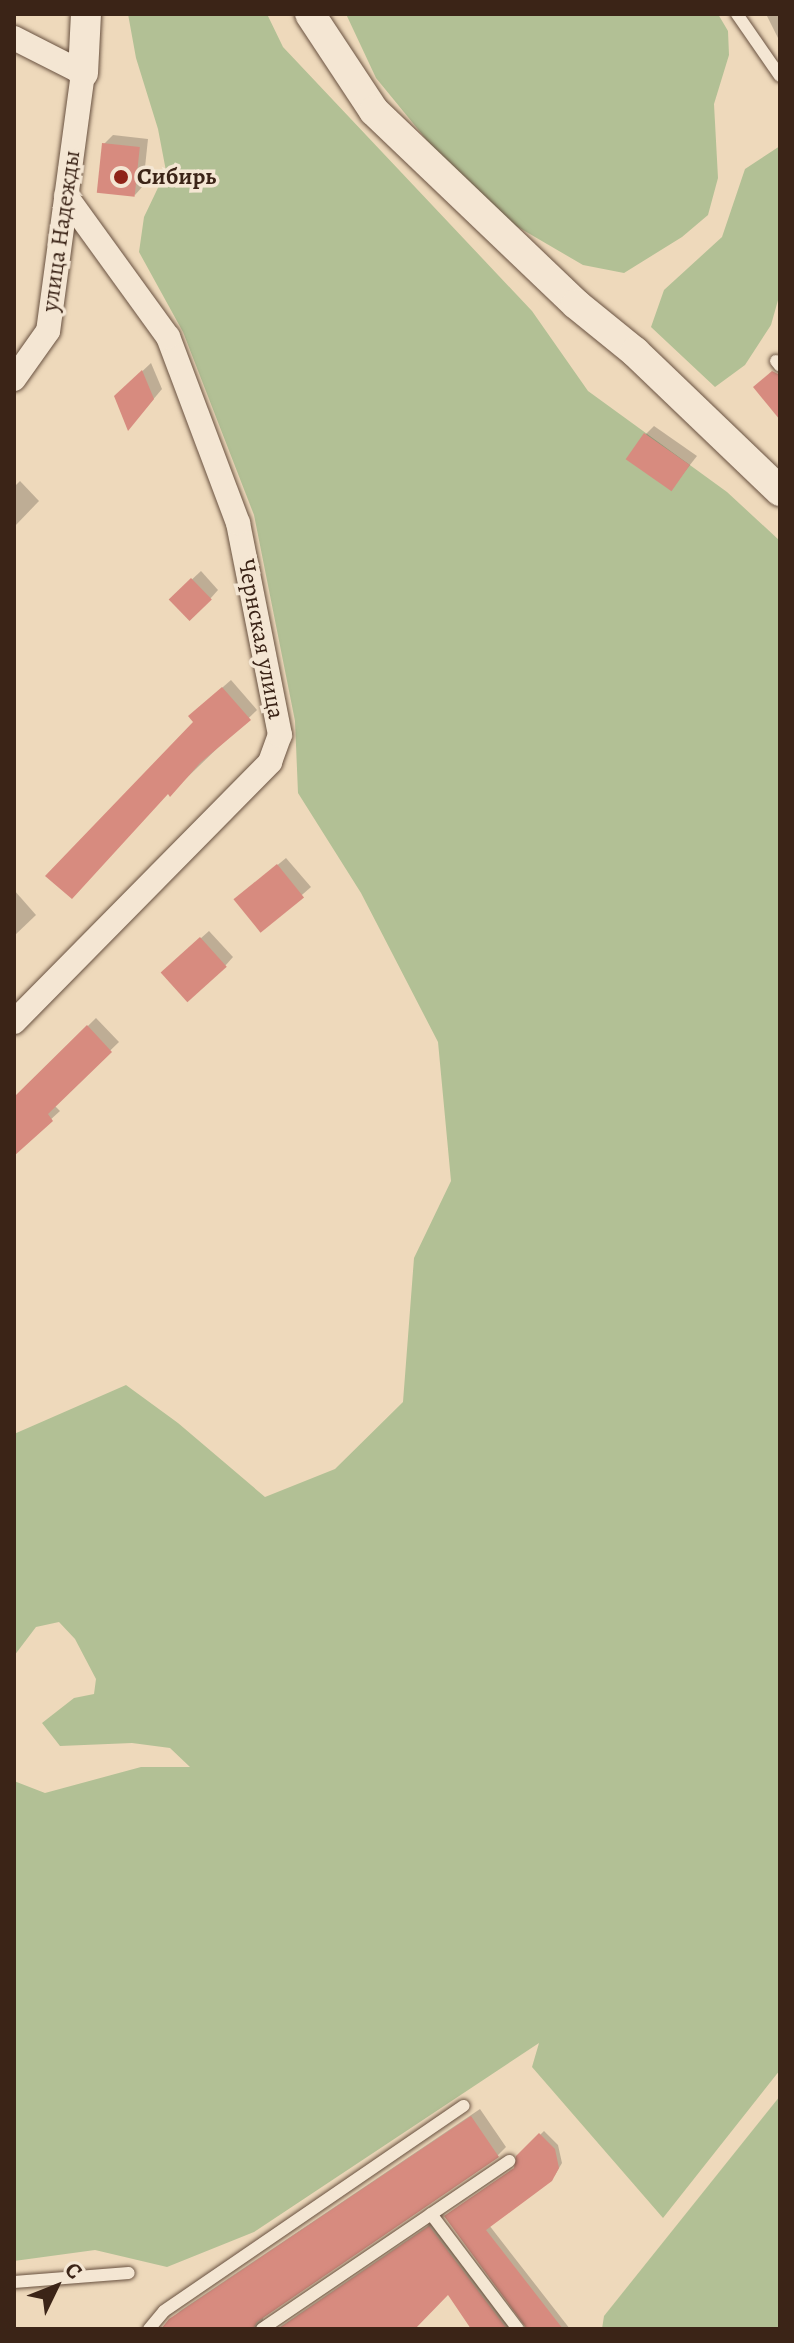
<!DOCTYPE html>
<meta charset="utf-8">
<style>
body{margin:0}
#map{position:relative;width:794px;height:2343px;overflow:hidden;background:#eed9bb;font-family:Alegreya,serif}
div>[style]{position:absolute}
[style*='--x']{left:calc(var(--x)*1px);top:calc(var(--y)*1px);width:calc(var(--w)*1px);rotate:calc(var(--a)*1deg)}
.green>*{inset:0;background:#b2c095}
.shadow>*{inset:0;background:#0003}
.building>*{inset:0;background:#d78b7f;transform-origin:0 0}
.roads{filter:drop-shadow(0 0 2px #685140) drop-shadow(0 0 2px #685140)}
.service>*{height:12px;margin:-6px;padding:0 6px;transform-origin:6px;border-radius:6px;background:#f4e6d3}
.minor>*{height:24px;margin:-12px;padding:0 12px;transform-origin:12px;border-radius:12px;background:#f4e6d3}
.tertiary>*{height:30px;margin:-15px;padding:0 15px;transform-origin:15px;border-radius:15px;background:#f4e6d3}
.dots>*{width:22px;height:22px;translate:-50% -50%;box-sizing:border-box;border:4px solid #f4e6d3;border-radius:50%}
span{translate:-50% -50%;white-space:nowrap;text-align:center;line-height:1.15;-webkit-text-stroke:7px #f4e6d3;paint-order:stroke}
.poi-label{font-size:24px;color:#3b2417;font-weight:700}
.left{translate:0 -50%;text-align:left}
.street-label{font-size:24px;color:#3b2417}
.frame{position:absolute;inset:0;border:16px solid #3b2417;pointer-events:none}
.north{position:absolute;left:16px;top:2247px;width:80px;height:80px;-webkit-text-stroke:6px #f4e6d3;paint-order:stroke;rotate:47deg;font-size:22px;font-weight:700;line-height:32px;text-align:center;color:#3b2417}
.north::after{content:'';display:block;margin:auto;width:28px;height:36px;background:#3b2417;clip-path:polygon(50% 0,100% 100%,50% 72%,0 100%)}
</style>
<div id="map">
<div class="green">
<div style="clip-path:polygon(128px 14px,267px 14px,283px 47px,532px 311px,588px 391px,727px 492px,780px 541px,780px 2070px,663px 2218px,532px 2067px,539px 2043px,254px 2232px,167px 2267px,95px 2250px,14px 2261px,14px 1781px,45px 1793px,141px 1767px,190px 1767px,170px 1748px,132px 1743px,60px 1746px,42px 1723px,74px 1698px,94px 1694px,96px 1679px,75px 1639px,59px 1622px,36px 1627px,14px 1656px,14px 1434px,126px 1385px,178px 1423px,265px 1497px,335px 1469px,403px 1402px,414px 1258px,451px 1181px,438px 1042px,361px 893px,298px 793px,295px 721px,254px 515px,183px 332px,139px 252px,144px 217px,166px 171px,158px 129px,136px 58px)"></div>
<div style="clip-path:polygon(346px 14px,718px 14px,728px 31px,729px 55px,714px 104px,718px 178px,708px 215px,682px 237px,624px 273px,583px 265px,480px 205px,376px 78px)"></div>
<div style="clip-path:polygon(780px 146px,780px 293px,771px 325px,745px 365px,715px 387px,651px 327px,664px 290px,722px 237px,745px 169px)"></div>
<div style="clip-path:polygon(780px 2096px,780px 2329px,602px 2329px,604px 2316px)"></div>
</div>
<div class="shadow">
<div style="clip-path:polygon(766px 14px,780px 14px,780px 42px)"></div>
<div style="clip-path:polygon(113px 135px,148px 139px,143px 186px,135px 195px,104px 144px)"></div>
<div style="clip-path:polygon(151px 363px,162px 389px,136px 420px,116px 396px)"></div>
<div style="clip-path:polygon(654px 426px,697px 456px,671px 489px,646px 434px)"></div>
<div style="clip-path:polygon(20px 481px,39px 501px,14px 527px,14px 487px)"></div>
<div style="clip-path:polygon(201px 571px,218px 590px,210px 599px,171px 599px)"></div>
<div style="clip-path:polygon(231px 680px,257px 710px,170px 794px,199px 708px)"></div>
<div style="clip-path:polygon(286px 858px,311px 887px,262px 930px,245px 892px)"></div>
<div style="clip-path:polygon(14px 890px,36px 915px,14px 936px)"></div>
<div style="clip-path:polygon(209px 931px,233px 957px,225px 966px,172px 964px)"></div>
<div style="clip-path:polygon(96px 1018px,119px 1042px,54px 1105px,60px 1111px,14px 1153px,14px 1099px)"></div>
<div style="clip-path:polygon(480px 2109px,506px 2147px,497px 2156px,264px 2314px,262px 2325px,277px 2329px,438px 2219px,512px 2329px,474px 2329px,448px 2292px,412px 2329px,173px 2329px,169px 2322px,180px 2311px)"></div>
<div style="clip-path:polygon(544px 2131px,558px 2145px,562px 2163px,555px 2175px,489px 2225px,570px 2329px,535px 2329px,447px 2216px,516px 2168px,518px 2157px)"></div>
</div>
<div class="building">
<div style="left:102px;top:143px;width:38px;height:50px;rotate:6deg"></div>
<div style="clip-path:polygon(142px 370px,154px 399px,128px 431px,114px 396px)"></div>
<div style="clip-path:polygon(772px 371px,780px 375px,780px 420px,753px 387px)"></div>
<div style="left:644px;top:433px;width:56px;height:32px;rotate:35deg"></div>
<div style="left:191px;top:578px;width:30px;height:31px;rotate:46deg"></div>
<div style="clip-path:polygon(222px 687px,251px 720px,200px 763px,170px 797px,168px 794px,72px 899px,45px 876px,193px 722px,188px 716px)"></div>
<div style="left:277px;top:864px;width:43px;height:56px;rotate:51deg"></div>
<div style="left:200px;top:937px;width:40px;height:53px;rotate:48deg"></div>
<div style="clip-path:polygon(87px 1025px,112px 1052px,48px 1114px,53px 1121px,14px 1156px,14px 1097px)"></div>
<div style="clip-path:polygon(471px 2116px,499px 2157px,257px 2322px,253px 2329px,161px 2329px,169px 2319px)"></div>
<div style="clip-path:polygon(539px 2133px,555px 2149px,559px 2168px,552px 2181px,486px 2230px,563px 2329px,527px 2329px,444px 2216px,514px 2168px,516px 2156px)"></div>
<div style="clip-path:polygon(429px 2226px,507px 2329px,471px 2329px,448px 2295px,415px 2329px,278px 2329px)"></div>
</div>
<div class="roads">
<div class="service">
<div style="--x:737;--y:14;--w:75;--a:55.3"></div>
<div style="--x:776;--y:361;--w:6;--a:51"></div>
<div style="--x:431;--y:2214;--w:144;--a:52.9"></div>
<div style="--x:14;--y:2282;--w:115;--a:-4.5"></div>
<div style="--x:149;--y:2329;--w:23;--a:-50"></div>
<div style="--x:164;--y:2311;--w:363;--a:-34.4"></div>
<div style="--x:262;--y:2329;--w:299;--a:-34.2"></div>
</div>
<div class="minor">
<div style="--x:14;--y:38;--w:77;--a:26.9"></div>
<div style="--x:83;--y:73;--w:260;--a:97.7"></div>
<div style="--x:48;--y:331;--w:59;--a:125.3"></div>
<div style="--x:14;--y:1022;--w:365;--a:-45.4"></div>
<div style="--x:270;--y:762;--w:29;--a:-70"></div>
<div style="--x:280;--y:735;--w:216;--a:-101.2"></div>
<div style="--x:238;--y:523;--w:199;--a:-110.6"></div>
<div style="--x:168;--y:337;--w:174;--a:-125.9"></div>
</div>
<div class="tertiary">
<div style="--x:310;--y:14;--w:116;--a:56.6"></div>
<div style="--x:374;--y:111;--w:279;--a:43.7"></div>
<div style="--x:576;--y:304;--w:76;--a:39.1"></div>
<div style="--x:635;--y:352;--w:201;--a:43.8"></div>
<div style="--x:83;--y:73;--w:59;--a:-87.1"></div>
</div>
</div>
<div class="dots">
<div style="left:121px;top:177px;background:#8f2418"></div>
</div>
<div class="poi-label">
<span class="left" style="left:137px;top:177px">Сибирь</span>
</div>
<div class="street-label">
<span style="left:61px;top:231px;rotate:-82deg">улица Надежды</span>
<span style="left:261px;top:639px;rotate:79deg">Чернская улица</span>
</div>
<div class="frame"></div>
<div class="north">С</div>
</div>
